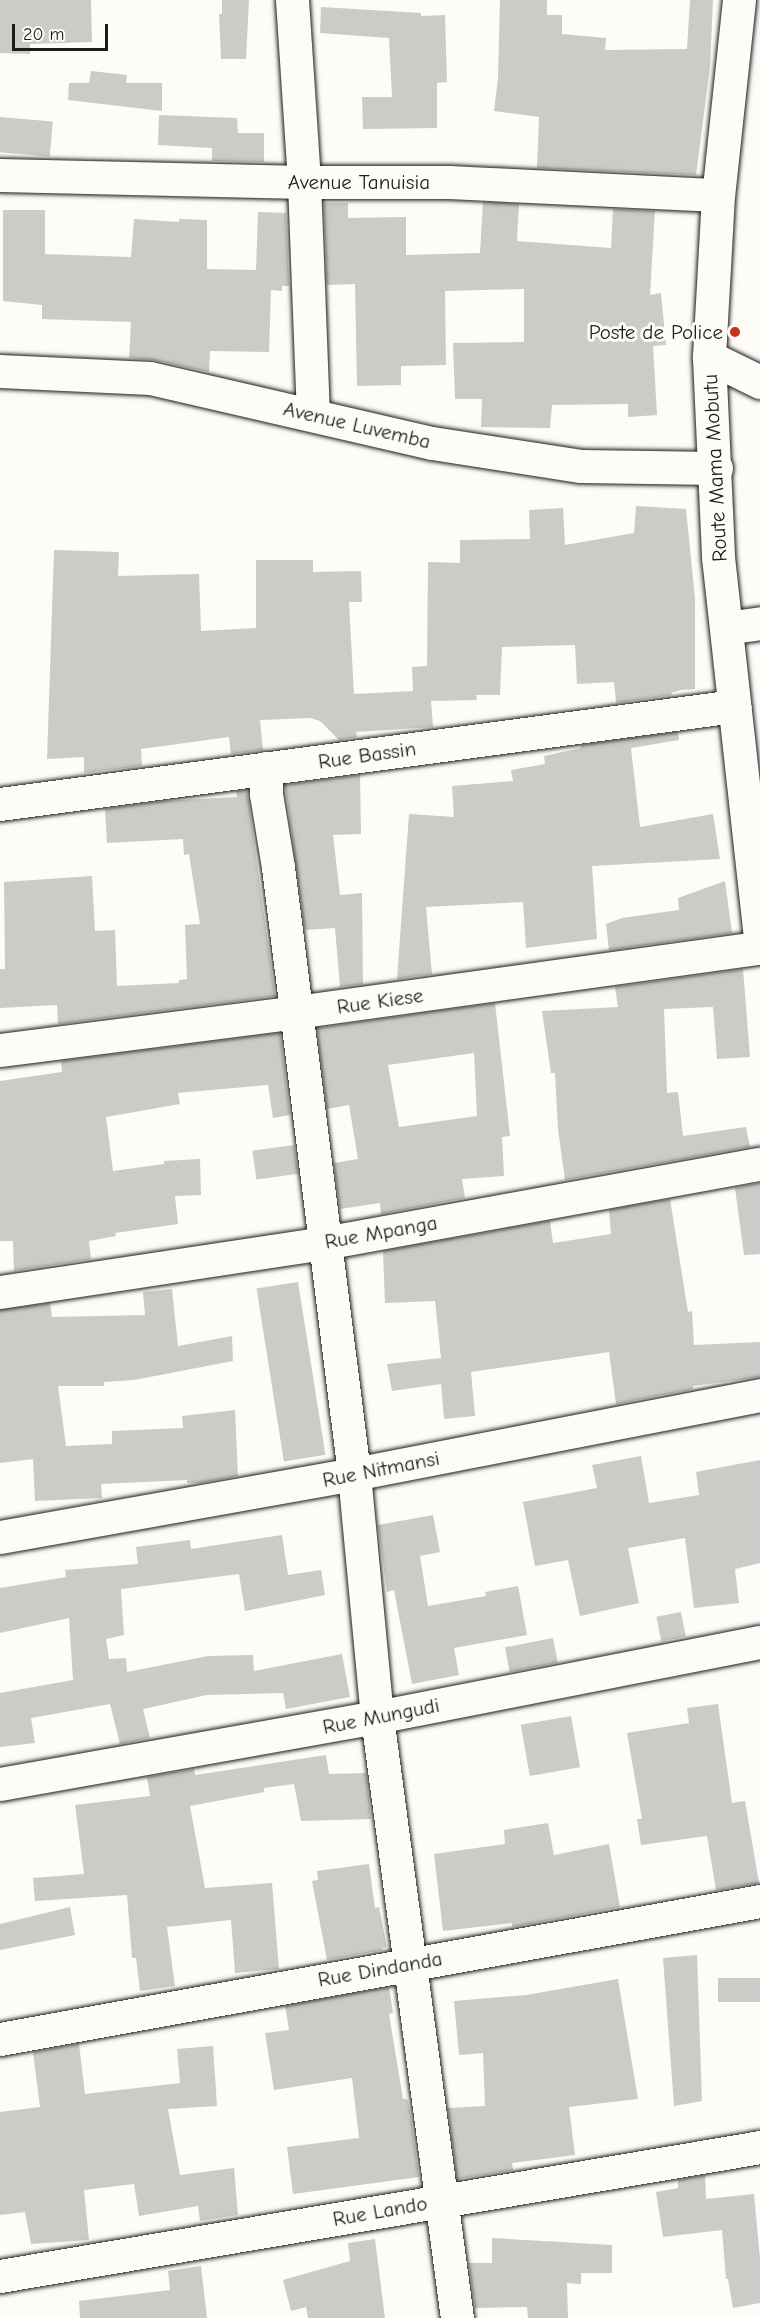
<!DOCTYPE html>
<style>
body{margin:0}
#map{position:relative;width:760px;height:2318px;overflow:hidden;background:#fdfcf7;font-family:"Comic Neue",sans-serif}
div>[style]{position:absolute}
[style*='--x']{left:calc(var(--x)*1px);top:calc(var(--y)*1px);width:calc(var(--w)*1px);rotate:calc(var(--a)*1deg)}
.building>*{inset:0;background:#cccbc8;transform-origin:0 0}
.roads{filter:drop-shadow(0 0 2px #1c1c1c) drop-shadow(0 0 2px #1c1c1c)}
.minor>*{height:33px;margin:-16.5px;padding:0 16.5px;transform-origin:16.5px;border-radius:16.5px;background:#fdfcf7}
.dots>*{width:16px;height:16px;translate:-50% -50%;box-sizing:border-box;border:3px solid #fdfcf7;border-radius:50%}
span{translate:-50% -50%;white-space:nowrap;text-align:center;line-height:1.15;-webkit-text-stroke:6px #fdfcf7;paint-order:stroke}
.street-label{font-size:21px;color:#1c1c1c}
.poi-label{font-size:21px;color:#1c1c1c}
.right{translate:-100% -50%;text-align:right}
.scale{position:absolute;left:12px;top:24px;width:96px;height:27px;box-sizing:border-box;border:3px solid #1c1c1c;border-top:0;padding-left:8px;font-size:18px;line-height:21px;white-space:nowrap;color:#1c1c1c;-webkit-text-stroke:4px #fdfcf7;paint-order:stroke}
</style>
<div id="map">
<div class="building">
<div style="clip-path:polygon(0 0,91px 0,92px 42px,30px 44px,30px 54px,0 53px)"></div>
<div style="clip-path:polygon(222px 0,249px 0,246px 59px,221px 59px,219px 14px,222px 14px)"></div>
<div style="clip-path:polygon(500px 0,547px 0,547px 15px,562px 15px,562px 34px,606px 38px,605px 50px,687px 49px,690px 0,713px 0,710px 67px,696px 175px,537px 168px,539px 117px,494px 111px,498px 78px)"></div>
<div style="clip-path:polygon(321px 7px,421px 13px,421px 16px,445px 15px,447px 82px,437px 83px,437px 128px,363px 129px,362px 97px,392px 97px,389px 38px,320px 33px)"></div>
<div style="clip-path:polygon(91px 71px,127px 75px,126px 83px,162px 83px,162px 111px,68px 100px,69px 83px,89px 83px)"></div>
<div style="clip-path:polygon(159px 115px,237px 118px,238px 133px,264px 133px,264px 162px,212px 161px,212px 148px,158px 145px)"></div>
<div style="left:0;top:117px;width:53px;height:35px;rotate:5deg"></div>
<div style="clip-path:polygon(483px 202px,519px 204px,517px 241px,611px 248px,613px 209px,655px 211px,650px 295px,661px 293px,666px 345px,653px 346px,657px 415px,628px 417px,628px 404px,552px 405px,550px 428px,481px 427px,482px 399px,455px 399px,453px 343px,524px 342px,524px 289px,445px 291px,446px 365px,401px 366px,401px 385px,357px 386px,355px 284px,327px 285px,324px 203px,348px 203px,348px 218px,406px 217px,406px 255px,480px 253px)"></div>
<div style="clip-path:polygon(3px 210px,45px 210px,45px 254px,131px 257px,134px 219px,179px 222px,179px 219px,207px 220px,207px 269px,256px 270px,258px 212px,286px 213px,289px 286px,282px 286px,282px 291px,271px 290px,269px 352px,210px 351px,209px 372px,154px 360px,129px 358px,131px 322px,42px 319px,42px 305px,3px 301px)"></div>
<div style="clip-path:polygon(636px 506px,686px 509px,695px 598px,695px 689px,680px 690px,671px 693px,672px 695px,616px 703px,614px 682px,577px 684px,575px 645px,502px 647px,500px 695px,476px 695px,477px 700px,431px 701px,433px 727px,356px 732px,357px 737px,339px 740px,320px 721px,310px 718px,260px 720px,263px 750px,231px 754px,229px 737px,141px 749px,142px 766px,84px 773px,84px 757px,47px 759px,54px 550px,119px 552px,118px 576px,199px 574px,201px 631px,256px 628px,256px 560px,313px 560px,313px 572px,361px 571px,362px 602px,349px 602px,354px 694px,413px 691px,412px 667px,427px 666px,428px 562px,460px 563px,460px 540px,530px 539px,529px 510px,563px 508px,565px 545px,634px 533px)"></div>
<div style="clip-path:polygon(678px 732px,679px 740px,631px 748px,640px 827px,713px 814px,720px 859px,592px 866px,597px 939px,526px 948px,523px 902px,426px 907px,432px 974px,397px 979px,409px 814px,454px 817px,452px 786px,513px 781px,511px 770px,545px 764px,544px 756px,581px 748px,581px 745px)"></div>
<div style="clip-path:polygon(360px 775px,361px 834px,333px 835px,340px 895px,362px 893px,363px 984px,340px 987px,335px 928px,305px 930px,285px 785px)"></div>
<div style="clip-path:polygon(247px 790px,275px 996px,58px 1024px,57px 1005px,0 1008px,0 969px,5px 969px,4px 882px,92px 876px,95px 931px,115px 930px,117px 986px,179px 983px,179px 980px,187px 979px,185px 925px,200px 924px,189px 854px,184px 855px,183px 839px,107px 843px,105px 809px,163px 801px,237px 797px,236px 791px)"></div>
<div style="clip-path:polygon(725px 881px,732px 933px,609px 950px,606px 924px,622px 918px,679px 910px,678px 898px)"></div>
<div style="clip-path:polygon(743px 969px,750px 1057px,717px 1059px,713px 1007px,664px 1009px,667px 1093px,678px 1092px,683px 1136px,746px 1127px,750px 1147px,565px 1180px,558px 1129px,555px 1073px,551px 1073px,542px 1011px,618px 1007px,615px 987px)"></div>
<div style="clip-path:polygon(evenodd,495px 1003px,510px 1136px,502px 1137px,504px 1176px,462px 1179px,465px 1198px,381px 1214px,380px 1203px,340px 1209px,334px 1163px,358px 1159px,349px 1105px,327px 1109px,317px 1028px,495px 1003px,474px 1053px,477px 1116px,399px 1127px,388px 1065px,474px 1053px)"></div>
<div style="clip-path:polygon(280px 1033px,290px 1115px,273px 1118px,268px 1085px,178px 1093px,180px 1104px,106px 1117px,113px 1171px,164px 1164px,164px 1161px,200px 1159px,201px 1195px,175px 1196px,178px 1224px,115px 1233px,116px 1236px,89px 1241px,91px 1259px,14px 1271px,13px 1241px,0 1241px,0 1081px,62px 1072px,61px 1061px)"></div>
<div style="left:294px;top:1145px;width:29px;height:42px;rotate:82deg"></div>
<div style="clip-path:polygon(760px 1183px,760px 1254px,744px 1255px,735px 1188px)"></div>
<div style="clip-path:polygon(670px 1199px,688px 1312px,692px 1311px,694px 1345px,760px 1342px,760px 1377px,693px 1386px,693px 1389px,616px 1404px,609px 1352px,471px 1372px,475px 1416px,444px 1419px,441px 1384px,392px 1391px,387px 1364px,441px 1358px,435px 1301px,385px 1303px,383px 1251px,550px 1221px,553px 1243px,611px 1234px,609px 1210px)"></div>
<div style="left:298px;top:1282px;width:175px;height:42px;rotate:81deg"></div>
<div style="clip-path:polygon(172px 1289px,178px 1346px,232px 1336px,233px 1361px,134px 1380px,104px 1382px,104px 1386px,58px 1386px,66px 1446px,112px 1444px,112px 1431px,183px 1428px,182px 1416px,235px 1410px,238px 1476px,199px 1483px,187px 1483px,187px 1480px,101px 1484px,102px 1498px,35px 1501px,33px 1459px,0 1463px,0 1310px,50px 1303px,52px 1317px,145px 1315px,143px 1292px)"></div>
<div style="clip-path:polygon(641px 1456px,649px 1503px,699px 1495px,696px 1472px,760px 1460px,760px 1563px,735px 1569px,739px 1603px,694px 1608px,685px 1538px,628px 1548px,639px 1603px,580px 1616px,568px 1560px,535px 1566px,523px 1502px,597px 1488px,592px 1465px)"></div>
<div style="clip-path:polygon(433px 1515px,440px 1552px,420px 1556px,428px 1606px,486px 1596px,485px 1592px,518px 1586px,527px 1635px,454px 1648px,459px 1675px,412px 1684px,394px 1590px,387px 1592px,378px 1525px)"></div>
<div style="clip-path:polygon(282px 1535px,288px 1575px,321px 1570px,325px 1595px,245px 1611px,239px 1574px,121px 1589px,124px 1635px,106px 1639px,109px 1659px,126px 1658px,127px 1672px,208px 1656px,253px 1655px,254px 1671px,342px 1654px,350px 1697px,286px 1709px,283px 1693px,207px 1695px,143px 1709px,150px 1738px,120px 1744px,110px 1704px,31px 1718px,35px 1743px,0 1747px,0 1693px,73px 1680px,69px 1618px,0 1633px,0 1588px,66px 1577px,65px 1570px,138px 1564px,136px 1547px,190px 1540px,191px 1549px)"></div>
<div style="left:681px;top:1612px;width:25px;height:25px;rotate:79deg"></div>
<div style="left:553px;top:1638px;width:25px;height:49px;rotate:79deg"></div>
<div style="clip-path:polygon(718px 1704px,732px 1803px,745px 1801px,759px 1883px,716px 1890px,707px 1836px,641px 1845px,637px 1819px,642px 1819px,627px 1733px,689px 1723px,687px 1708px)"></div>
<div style="left:571px;top:1716px;width:52px;height:51px;rotate:80deg"></div>
<div style="clip-path:polygon(326px 1755px,329px 1774px,366px 1773px,371px 1819px,301px 1821px,294px 1784px,264px 1788px,264px 1792px,190px 1806px,205px 1888px,272px 1883px,279px 1969px,235px 1973px,231px 1920px,167px 1927px,175px 1986px,140px 1991px,136px 1958px,132px 1958px,127px 1895px,35px 1901px,33px 1878px,84px 1874px,75px 1805px,150px 1796px,147px 1777px,194px 1769px,195px 1775px)"></div>
<div style="clip-path:polygon(548px 1823px,554px 1855px,609px 1844px,620px 1907px,518px 1926px,512px 1927px,512px 1923px,443px 1931px,434px 1854px,505px 1844px,504px 1830px)"></div>
<div style="clip-path:polygon(369px 1864px,375px 1908px,379px 1907px,387px 1947px,382px 1948px,383px 1950px,327px 1960px,312px 1881px,318px 1880px,317px 1871px)"></div>
<div style="clip-path:polygon(70px 1907px,75px 1935px,0 1950px,0 1924px)"></div>
<div style="clip-path:polygon(697px 1955px,702px 2101px,674px 2106px,663px 1958px)"></div>
<div style="left:760px;top:1978px;width:24px;height:42px;rotate:90deg"></div>
<div style="clip-path:polygon(618px 1979px,638px 2099px,569px 2107px,575px 2155px,512px 2163px,513px 2170px,457px 2179px,448px 2108px,485px 2106px,483px 2053px,459px 2055px,454px 2001px,526px 1995px)"></div>
<div style="clip-path:polygon(389px 1987px,393px 2013px,389px 2014px,403px 2099px,407px 2099px,410px 2110px,419px 2177px,293px 2194px,287px 2147px,359px 2138px,352px 2078px,274px 2090px,265px 2033px,289px 2030px,285px 2006px)"></div>
<div style="clip-path:polygon(79px 2044px,85px 2094px,180px 2083px,177px 2049px,213px 2046px,217px 2106px,168px 2109px,180px 2175px,234px 2168px,238px 2215px,200px 2221px,198px 2206px,139px 2216px,134px 2184px,84px 2190px,89px 2240px,31px 2244px,25px 2212px,0 2215px,0 2112px,40px 2107px,33px 2052px)"></div>
<div style="clip-path:polygon(705px 2175px,706px 2199px,754px 2194px,760px 2259px,760px 2303px,733px 2308px,728px 2279px,726px 2279px,722px 2230px,663px 2237px,656px 2192px,678px 2188px,678px 2180px)"></div>
<div style="clip-path:polygon(492px 2238px,612px 2245px,612px 2273px,581px 2273px,581px 2284px,567px 2283px,568px 2318px,528px 2318px,527px 2307px,475px 2308px,469px 2263px,492px 2263px)"></div>
<div style="clip-path:polygon(375px 2239px,385px 2318px,308px 2318px,306px 2307px,291px 2311px,283px 2280px,350px 2261px,348px 2243px)"></div>
<div style="clip-path:polygon(201px 2266px,207px 2318px,80px 2318px,79px 2301px,170px 2290px,168px 2271px)"></div>
</div>
<div class="roads">
<div class="minor">
<div style="--x:292;--y:0;--w:182;--a:86.2"></div>
<div style="--x:304;--y:182;--w:232;--a:87.8"></div>
<div style="--x:739;--y:0;--w:196;--a:96.1"></div>
<div style="--x:718;--y:195;--w:162;--a:93.2"></div>
<div style="--x:709;--y:357;--w:200;--a:87.4"></div>
<div style="--x:718;--y:557;--w:381;--a:83.7"></div>
<div style="--x:0;--y:175;--w:304;--a:1.3"></div>
<div style="--x:304;--y:182;--w:145;--a:0"></div>
<div style="--x:449;--y:182;--w:269;--a:2.8"></div>
<div style="--x:709;--y:357;--w:57;--a:26.1"></div>
<div style="--x:0;--y:371;--w:150;--a:2.7"></div>
<div style="--x:150;--y:378;--w:289;--a:13"></div>
<div style="--x:432;--y:443;--w:151;--a:8.8"></div>
<div style="--x:581;--y:466;--w:135;--a:0.8"></div>
<div style="--x:726;--y:628;--w:34;--a:-8"></div>
<div style="--x:266;--y:768;--w:26;--a:90"></div>
<div style="--x:266;--y:794;--w:74;--a:80.7"></div>
<div style="--x:278;--y:867;--w:612;--a:82.86"></div>
<div style="--x:354;--y:1474;--w:244;--a:84.6"></div>
<div style="--x:377;--y:1717;--w:606;--a:82.42"></div>
<div style="--x:0;--y:804;--w:741;--a:-7.6"></div>
<div style="--x:0;--y:1050;--w:298;--a:-7.3"></div>
<div style="--x:296;--y:1012;--w:468;--a:-7.9"></div>
<div style="--x:0;--y:1292;--w:328;--a:-8.6"></div>
<div style="--x:324;--y:1243;--w:443;--a:-10.3"></div>
<div style="--x:0;--y:1537;--w:360;--a:-10.1"></div>
<div style="--x:354;--y:1474;--w:414;--a:-11"></div>
<div style="--x:0;--y:1784;--w:383;--a:-10.1"></div>
<div style="--x:377;--y:1717;--w:390;--a:-11.1"></div>
<div style="--x:0;--y:2039;--w:772;--a:-10.29"></div>
<div style="--x:0;--y:2276;--w:771;--a:-9.63"></div>
</div>
</div>
<div class="dots">
<div style="left:735px;top:332px;background:#c8321e"></div>
</div>
<div class="street-label">
<span style="left:359px;top:182px">Avenue Tanuisia</span>
<span style="left:357px;top:425px;rotate:13deg">Avenue Luvemba</span>
<span style="left:715px;top:468px;rotate:-93deg">Route Mama Mobutu</span>
<span style="left:367px;top:755px;rotate:-8deg">Rue Bassin</span>
<span style="left:380px;top:1001px;rotate:-8deg">Rue Kiese</span>
<span style="left:381px;top:1232px;rotate:-10deg">Rue Mpanga</span>
<span style="left:381px;top:1469px;rotate:-11deg">Rue Nitmansi</span>
<span style="left:381px;top:1716px;rotate:-11deg">Rue Mungudi</span>
<span style="left:380px;top:1969px;rotate:-10deg">Rue Dindanda</span>
<span style="left:380px;top:2211px;rotate:-10deg">Rue Lando</span>
</div>
<div class="poi-label">
<span class="right" style="left:723px;top:332px">Poste de Police</span>
</div>
<div class="scale">20 m</div>
</div>
